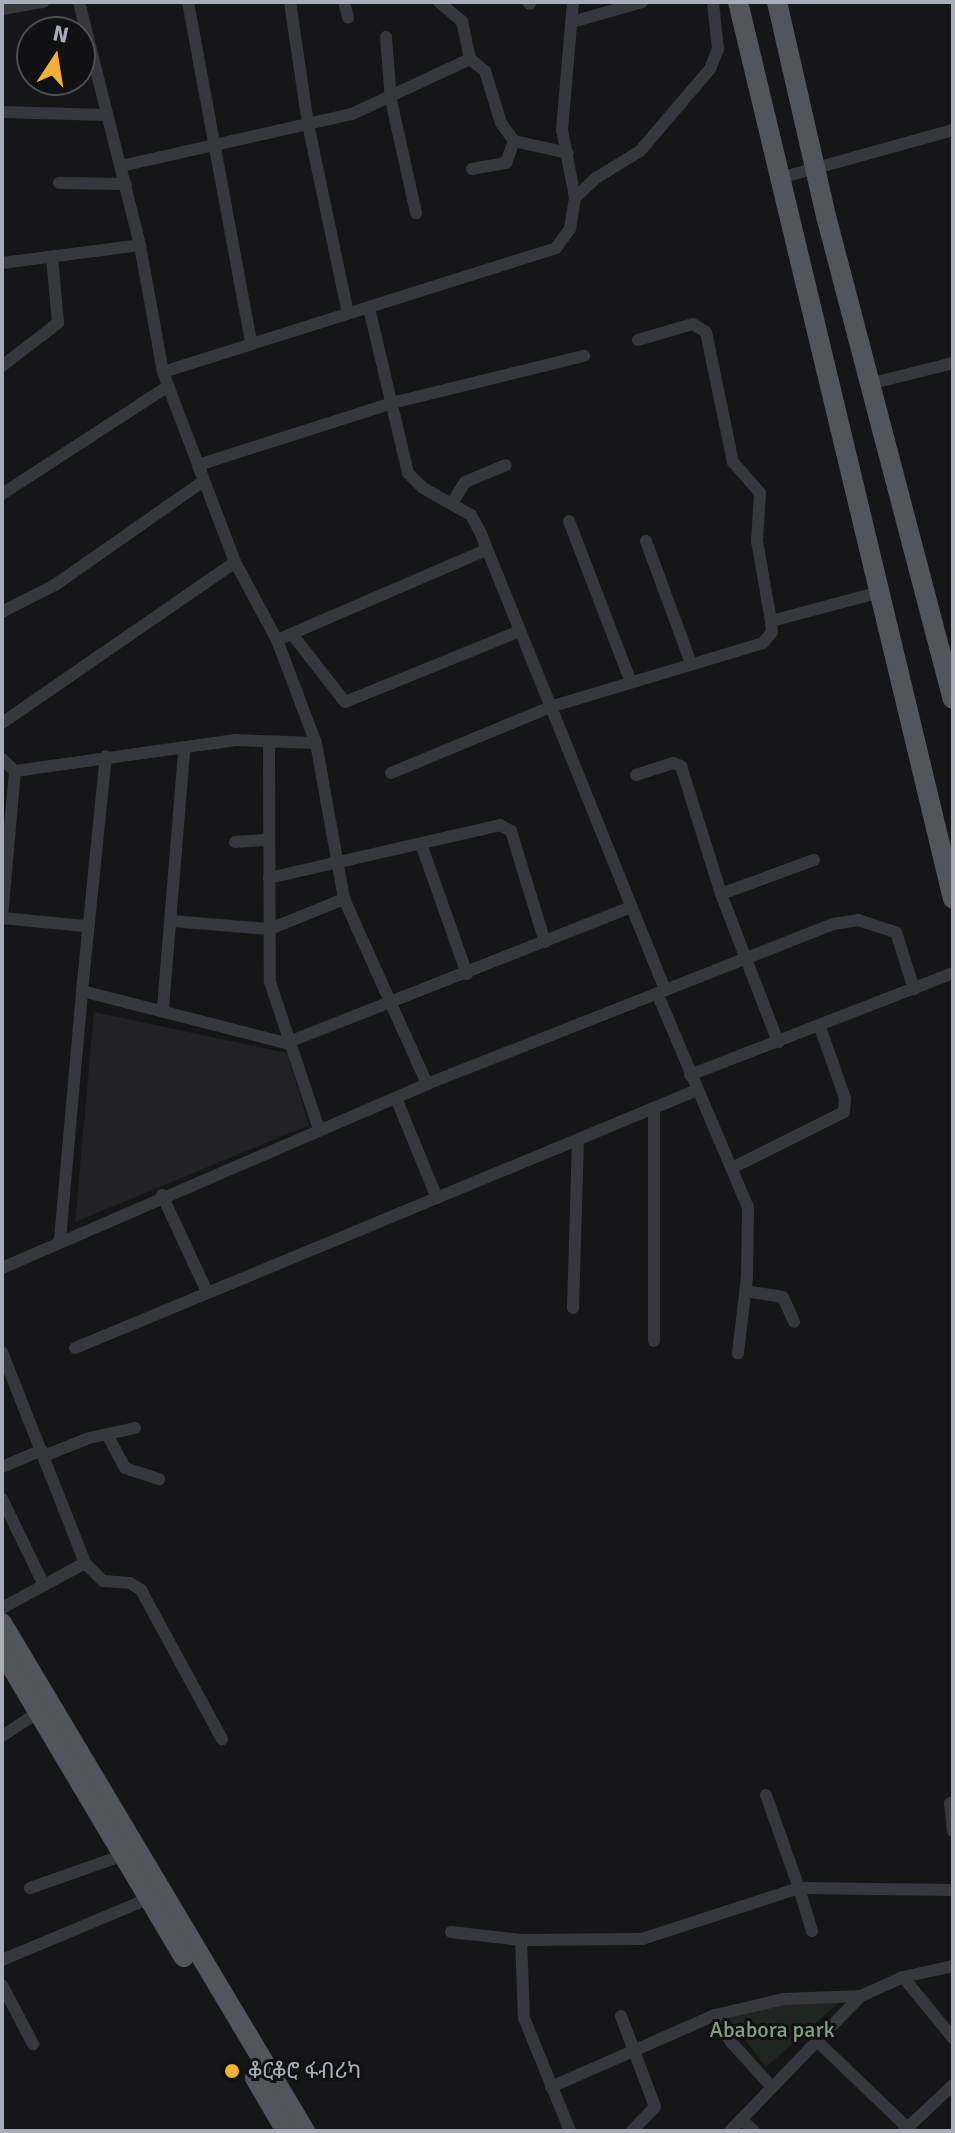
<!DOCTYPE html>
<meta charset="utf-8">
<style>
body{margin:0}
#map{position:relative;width:955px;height:2133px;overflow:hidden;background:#161618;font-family:Signika,"Noto Sans Ethiopic",sans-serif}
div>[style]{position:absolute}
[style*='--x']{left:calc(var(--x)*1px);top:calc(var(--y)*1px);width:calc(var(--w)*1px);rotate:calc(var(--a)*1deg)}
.built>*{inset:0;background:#222225}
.green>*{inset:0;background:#1e261f}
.minor>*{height:12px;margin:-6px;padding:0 6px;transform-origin:6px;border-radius:6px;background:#37383d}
.primary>*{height:20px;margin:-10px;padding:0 10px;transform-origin:10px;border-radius:10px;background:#53555c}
.dots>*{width:22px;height:22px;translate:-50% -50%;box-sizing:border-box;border:4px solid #111113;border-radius:50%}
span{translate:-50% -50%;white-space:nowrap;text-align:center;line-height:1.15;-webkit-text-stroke:6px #111113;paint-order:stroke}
.park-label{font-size:22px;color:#7fa381}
.poi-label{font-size:22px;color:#a8adb8}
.left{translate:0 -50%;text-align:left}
.frame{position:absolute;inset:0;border:4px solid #a8adb8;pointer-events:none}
.north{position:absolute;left:16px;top:16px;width:80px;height:80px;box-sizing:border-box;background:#111113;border:2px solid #4d4f55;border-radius:50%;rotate:12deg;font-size:22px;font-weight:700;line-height:32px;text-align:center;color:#a8adb8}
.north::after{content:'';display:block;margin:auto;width:28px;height:36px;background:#f2b134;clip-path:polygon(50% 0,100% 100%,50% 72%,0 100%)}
</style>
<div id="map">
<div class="built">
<div style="clip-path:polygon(94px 1012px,287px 1053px,309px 1125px,75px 1222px)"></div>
</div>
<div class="green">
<div style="clip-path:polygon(842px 2000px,766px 2067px,724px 2012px,746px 2006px)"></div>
</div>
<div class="minor">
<div style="--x:188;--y:2;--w:346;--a:79.5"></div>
<div style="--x:290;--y:2;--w:123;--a:81.6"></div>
<div style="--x:308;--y:124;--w:194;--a:78.1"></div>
<div style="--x:344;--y:2;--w:16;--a:75"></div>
<div style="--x:439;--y:2;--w:30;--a:40"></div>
<div style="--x:462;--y:21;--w:39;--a:78"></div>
<div style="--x:528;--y:2;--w:3;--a:45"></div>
<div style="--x:2;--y:9;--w:42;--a:-9.7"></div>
<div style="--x:572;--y:22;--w:73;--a:-15.9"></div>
<div style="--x:386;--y:37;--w:63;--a:85.5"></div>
<div style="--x:391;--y:100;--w:116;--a:77.5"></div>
<div style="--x:2;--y:112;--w:105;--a:1.6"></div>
<div style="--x:121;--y:166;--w:237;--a:-12.7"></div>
<div style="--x:352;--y:114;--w:130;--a:-25"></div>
<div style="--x:470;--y:59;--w:19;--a:39"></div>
<div style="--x:485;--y:71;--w:54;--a:72.9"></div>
<div style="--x:501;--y:123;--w:22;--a:54"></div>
<div style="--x:514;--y:141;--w:55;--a:12.5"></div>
<div style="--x:472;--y:169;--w:35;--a:-10"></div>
<div style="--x:506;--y:163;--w:23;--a:-70"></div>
<div style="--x:780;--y:178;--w:180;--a:-15.5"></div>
<div style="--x:59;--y:183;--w:67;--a:0.9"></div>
<div style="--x:575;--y:198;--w:29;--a:-44"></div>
<div style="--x:596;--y:178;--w:52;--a:-31.5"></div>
<div style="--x:640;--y:151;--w:108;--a:-49.5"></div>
<div style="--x:710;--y:69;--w:22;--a:-68"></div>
<div style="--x:718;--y:49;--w:47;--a:-96.1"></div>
<div style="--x:2;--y:263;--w:139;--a:-7.4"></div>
<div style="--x:369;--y:308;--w:170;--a:76.7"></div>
<div style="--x:408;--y:473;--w:21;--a:45"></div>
<div style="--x:423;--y:488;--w:55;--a:29.4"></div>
<div style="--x:471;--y:515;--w:21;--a:62"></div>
<div style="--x:481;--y:534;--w:491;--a:68"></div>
<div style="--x:638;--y:340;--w:57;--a:-16.2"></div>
<div style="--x:693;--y:324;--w:15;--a:32"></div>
<div style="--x:706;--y:332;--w:133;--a:78.3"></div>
<div style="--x:733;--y:462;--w:41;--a:48.9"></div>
<div style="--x:760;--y:493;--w:48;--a:93.6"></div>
<div style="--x:757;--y:541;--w:81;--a:80.1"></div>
<div style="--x:2;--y:366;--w:71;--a:-37.5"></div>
<div style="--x:58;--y:323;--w:66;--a:-95.2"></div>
<div style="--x:163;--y:372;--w:412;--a:-17.5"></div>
<div style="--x:556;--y:248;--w:24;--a:-54"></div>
<div style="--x:570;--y:229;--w:31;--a:-81"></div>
<div style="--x:575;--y:198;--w:69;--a:-100.8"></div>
<div style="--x:562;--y:130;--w:128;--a:-85.1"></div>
<div style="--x:873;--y:383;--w:82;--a:-14"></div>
<div style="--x:198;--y:465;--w:204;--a:-17.7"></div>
<div style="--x:392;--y:403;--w:198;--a:-13.8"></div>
<div style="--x:2;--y:494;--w:198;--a:-33"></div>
<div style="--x:452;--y:503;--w:25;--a:-58"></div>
<div style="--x:465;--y:482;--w:44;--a:-22.5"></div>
<div style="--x:569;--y:521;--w:170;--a:69"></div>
<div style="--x:646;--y:541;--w:130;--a:69.8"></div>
<div style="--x:235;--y:562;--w:89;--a:61.7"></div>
<div style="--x:277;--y:640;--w:110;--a:69.3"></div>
<div style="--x:2;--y:612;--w:59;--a:-27"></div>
<div style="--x:55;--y:585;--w:179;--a:-35"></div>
<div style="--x:292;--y:634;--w:86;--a:52.1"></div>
<div style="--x:345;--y:702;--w:186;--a:-22.1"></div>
<div style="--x:277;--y:640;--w:228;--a:-23.3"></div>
<div style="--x:2;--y:723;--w:283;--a:-34.6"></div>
<div style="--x:235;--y:562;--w:203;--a:-110.8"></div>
<div style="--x:163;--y:372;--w:129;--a:-100.3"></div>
<div style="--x:140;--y:245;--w:251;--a:-104.1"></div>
<div style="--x:269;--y:743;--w:239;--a:89.8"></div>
<div style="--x:270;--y:982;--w:155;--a:71.6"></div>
<div style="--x:2;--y:759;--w:18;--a:43"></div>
<div style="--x:15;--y:771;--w:148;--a:95.1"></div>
<div style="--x:15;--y:771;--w:223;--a:-8"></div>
<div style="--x:236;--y:740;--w:80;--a:2.1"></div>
<div style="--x:316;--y:743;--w:158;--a:79.8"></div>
<div style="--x:344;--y:899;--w:203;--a:65.8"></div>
<div style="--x:391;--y:773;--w:172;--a:-22.5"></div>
<div style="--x:550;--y:707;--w:222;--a:-16.7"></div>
<div style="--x:763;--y:643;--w:14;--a:-51"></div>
<div style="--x:772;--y:632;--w:11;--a:-95"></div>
<div style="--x:771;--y:621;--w:110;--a:-14.8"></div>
<div style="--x:636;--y:775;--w:39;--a:-18"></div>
<div style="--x:673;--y:763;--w:9;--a:21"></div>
<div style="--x:681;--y:766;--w:134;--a:72.6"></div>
<div style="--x:721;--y:894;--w:159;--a:68.9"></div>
<div style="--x:235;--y:842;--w:31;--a:-4"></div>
<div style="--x:421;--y:844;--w:138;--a:70.5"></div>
<div style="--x:269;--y:878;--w:237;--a:-12.9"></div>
<div style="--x:500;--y:825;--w:13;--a:29"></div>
<div style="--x:511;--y:831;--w:116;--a:73"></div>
<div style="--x:721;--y:894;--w:99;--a:-20.1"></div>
<div style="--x:2;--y:918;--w:83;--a:5.5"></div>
<div style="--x:172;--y:921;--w:98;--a:4.7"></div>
<div style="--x:270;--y:929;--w:80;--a:-22.1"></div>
<div style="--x:82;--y:991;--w:236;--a:-84.2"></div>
<div style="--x:657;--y:993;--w:233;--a:67"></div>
<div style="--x:748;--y:1207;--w:70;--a:90.8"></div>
<div style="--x:747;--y:1277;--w:77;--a:96.8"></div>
<div style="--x:163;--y:1008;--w:259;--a:-85.3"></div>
<div style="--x:690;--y:1075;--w:282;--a:-21.2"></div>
<div style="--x:396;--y:1098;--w:108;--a:67.7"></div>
<div style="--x:732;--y:1168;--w:125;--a:-26.6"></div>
<div style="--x:844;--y:1112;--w:14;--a:-86"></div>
<div style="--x:845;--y:1098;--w:75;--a:-109.4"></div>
<div style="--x:162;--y:1195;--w:107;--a:65.1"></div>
<div style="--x:60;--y:1239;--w:249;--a:-84.9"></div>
<div style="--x:82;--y:991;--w:211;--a:14.3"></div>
<div style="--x:286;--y:1043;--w:368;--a:-21.5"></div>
<div style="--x:2;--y:1268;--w:463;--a:-23.4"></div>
<div style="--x:427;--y:1084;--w:436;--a:-21.5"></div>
<div style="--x:833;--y:924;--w:25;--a:-9"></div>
<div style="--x:858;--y:920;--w:40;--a:18"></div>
<div style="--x:896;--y:932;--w:60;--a:72.5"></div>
<div style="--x:745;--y:1291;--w:38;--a:9"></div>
<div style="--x:783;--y:1297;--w:27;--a:66"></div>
<div style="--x:573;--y:1308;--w:168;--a:-88.3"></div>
<div style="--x:654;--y:1341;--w:233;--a:-90"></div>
<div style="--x:75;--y:1348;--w:673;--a:-22.53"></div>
<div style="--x:2;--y:1352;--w:227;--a:68.5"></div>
<div style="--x:85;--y:1563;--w:25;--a:45"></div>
<div style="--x:103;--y:1581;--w:27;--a:4"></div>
<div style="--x:130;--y:1583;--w:13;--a:32"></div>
<div style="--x:141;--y:1590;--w:170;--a:61.5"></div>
<div style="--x:108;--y:1436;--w:36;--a:62"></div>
<div style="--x:125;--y:1468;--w:36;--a:18"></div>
<div style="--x:44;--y:1456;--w:48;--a:-21.8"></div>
<div style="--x:89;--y:1438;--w:47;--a:-12.3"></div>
<div style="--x:2;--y:1467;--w:43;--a:-23"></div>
<div style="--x:2;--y:1499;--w:96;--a:64"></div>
<div style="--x:2;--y:1608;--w:94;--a:-28.5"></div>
<div style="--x:2;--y:1736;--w:44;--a:-33"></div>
<div style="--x:766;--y:1795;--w:99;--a:70.5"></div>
<div style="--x:799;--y:1888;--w:154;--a:0.7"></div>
<div style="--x:950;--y:1803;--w:28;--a:84"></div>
<div style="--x:30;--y:1888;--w:100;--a:-19.3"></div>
<div style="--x:451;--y:1932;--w:70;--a:6.5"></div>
<div style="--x:521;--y:1940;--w:78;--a:87.8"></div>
<div style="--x:524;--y:2018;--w:122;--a:67.8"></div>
<div style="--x:521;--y:1940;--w:121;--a:-0.5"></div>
<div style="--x:642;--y:1939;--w:165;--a:-18"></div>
<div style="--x:799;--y:1888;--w:45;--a:73.2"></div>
<div style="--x:2;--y:1960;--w:160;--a:-22.7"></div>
<div style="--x:903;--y:1977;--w:79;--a:50.7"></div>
<div style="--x:2;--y:1985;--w:67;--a:62.3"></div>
<div style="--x:715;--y:2015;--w:33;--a:59"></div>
<div style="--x:732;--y:2043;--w:57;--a:47.9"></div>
<div style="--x:621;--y:2016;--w:97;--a:69.5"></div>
<div style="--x:655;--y:2107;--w:33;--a:134"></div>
<div style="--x:816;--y:2040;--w:132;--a:43.8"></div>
<div style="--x:551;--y:2087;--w:179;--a:-23.7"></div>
<div style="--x:715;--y:2015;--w:71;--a:-13.1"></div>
<div style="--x:784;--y:1999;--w:77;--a:-2.2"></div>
<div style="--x:741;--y:2119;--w:18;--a:43"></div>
<div style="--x:730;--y:2131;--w:188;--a:-45.9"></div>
<div style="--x:861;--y:1996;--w:46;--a:-24.3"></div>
<div style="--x:903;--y:1977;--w:51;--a:-12.4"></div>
<div style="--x:904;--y:2131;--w:67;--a:-43.2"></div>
</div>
<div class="primary">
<div style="--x:738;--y:2;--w:922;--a:76.52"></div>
<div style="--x:777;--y:2;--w:220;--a:77.1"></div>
<div style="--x:826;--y:216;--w:499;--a:75.3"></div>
<div style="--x:2;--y:1623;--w:592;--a:59.19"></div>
<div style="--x:2;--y:1651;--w:356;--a:59.3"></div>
<div style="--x:255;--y:2078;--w:61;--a:59.7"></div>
</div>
<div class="dots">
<div style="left:232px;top:2071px;background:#f2b134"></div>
</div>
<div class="park-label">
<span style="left:772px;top:2030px">Ababora park</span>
</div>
<div class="poi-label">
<span class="left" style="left:248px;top:2071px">ቆርቆሮ ፋብሪካ</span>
</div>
<div class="frame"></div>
<div class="north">N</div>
</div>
